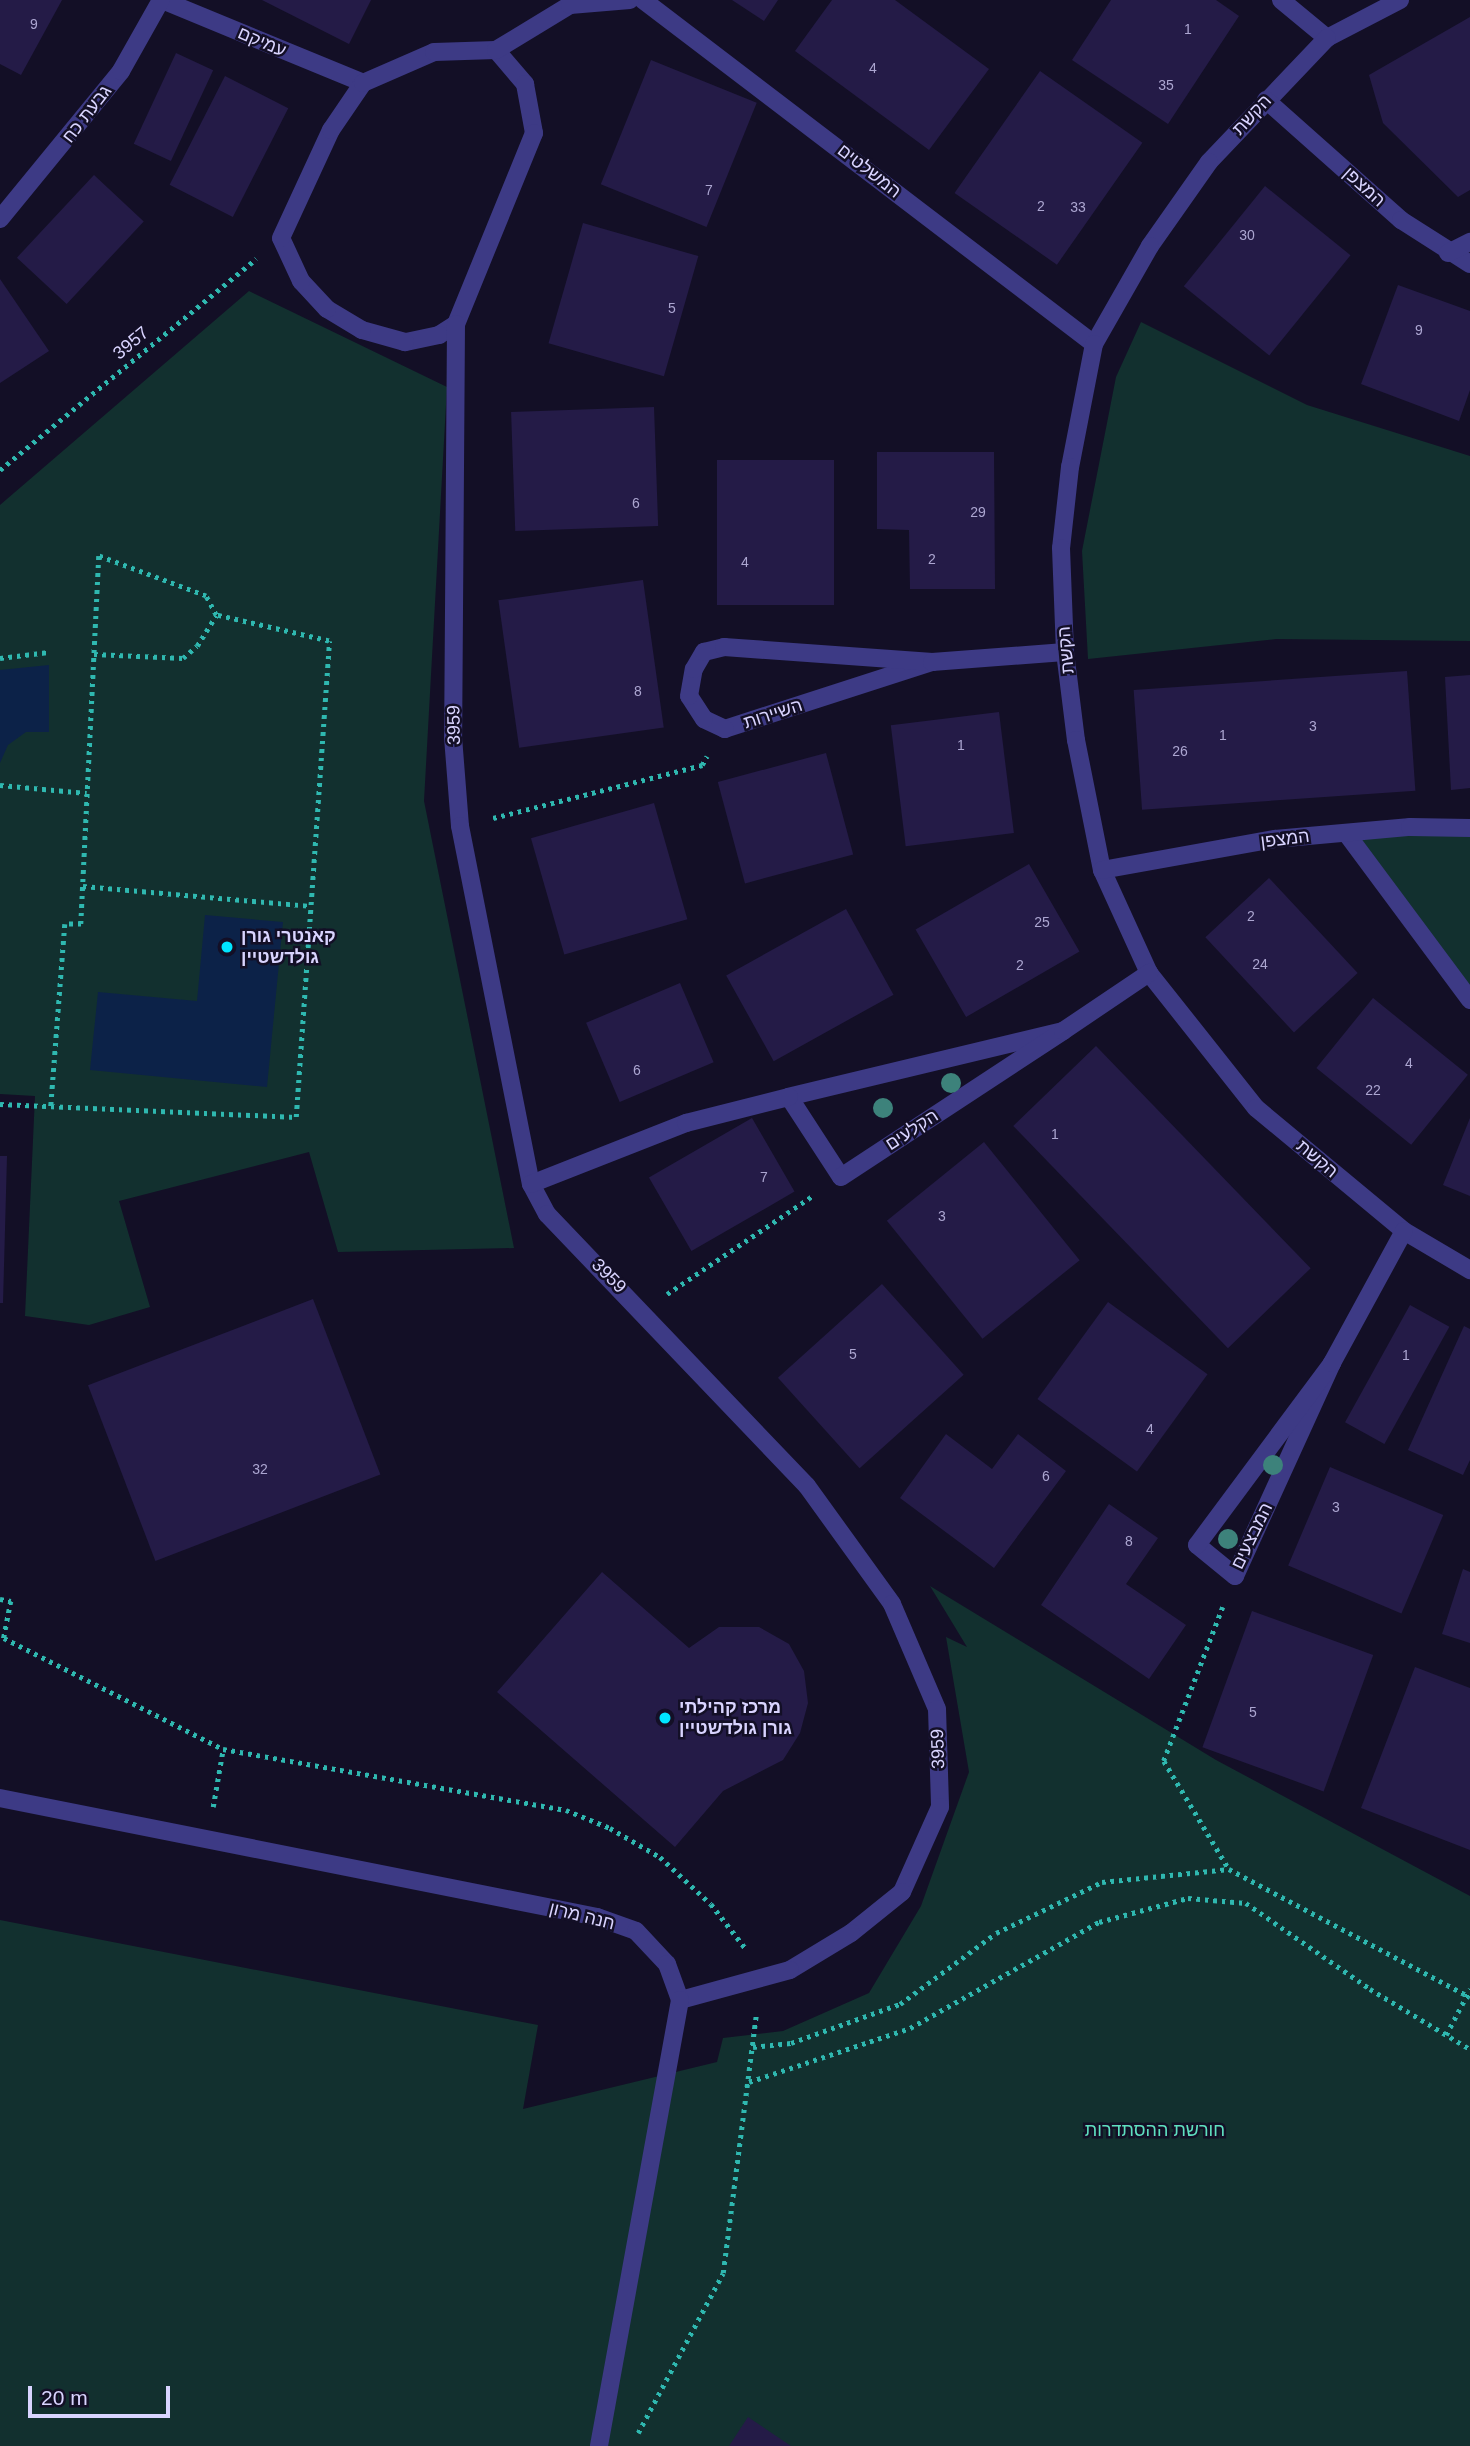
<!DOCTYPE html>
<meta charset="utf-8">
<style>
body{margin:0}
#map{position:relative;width:1470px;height:2446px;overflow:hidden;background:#130f26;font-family:Helvetica,Heebo,sans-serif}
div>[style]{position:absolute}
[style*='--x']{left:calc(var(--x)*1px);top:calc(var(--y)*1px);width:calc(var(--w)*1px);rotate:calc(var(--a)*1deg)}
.green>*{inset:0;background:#12302f}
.water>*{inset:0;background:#0c2248}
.building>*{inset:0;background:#241b47;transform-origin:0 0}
.path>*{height:4.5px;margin-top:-2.25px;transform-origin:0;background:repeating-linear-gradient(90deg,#2fb8b0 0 3.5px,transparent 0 8.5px)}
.minor>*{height:18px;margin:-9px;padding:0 9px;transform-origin:9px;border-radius:9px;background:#3d3a85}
.trees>*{width:20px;height:20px;margin:-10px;border-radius:50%;background:#3d827b}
.dots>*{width:19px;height:19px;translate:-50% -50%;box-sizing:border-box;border:4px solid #130f26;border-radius:50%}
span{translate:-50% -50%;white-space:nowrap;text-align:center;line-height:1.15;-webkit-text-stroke:5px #130f26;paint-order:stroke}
.number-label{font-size:14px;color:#aca6d1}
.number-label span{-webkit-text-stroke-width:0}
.street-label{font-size:18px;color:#d9d4ff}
.poi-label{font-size:18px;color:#d9d4ff;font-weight:700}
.left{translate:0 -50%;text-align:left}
.park-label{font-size:18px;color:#5fe0c0}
.scale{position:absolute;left:28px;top:2386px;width:142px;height:32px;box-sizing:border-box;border:4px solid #d9d4ff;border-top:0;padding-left:9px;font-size:21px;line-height:24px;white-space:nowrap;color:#d9d4ff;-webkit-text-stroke:5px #130f26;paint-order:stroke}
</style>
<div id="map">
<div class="green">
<div style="clip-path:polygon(249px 291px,447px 387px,424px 801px,514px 1248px,338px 1252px,309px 1152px,119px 1201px,150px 1307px,89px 1325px,25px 1316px,35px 1096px,0 1094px,0 505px)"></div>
<div style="clip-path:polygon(1141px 322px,1307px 405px,1470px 456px,1470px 641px,1276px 639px,1088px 659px,1082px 551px,1116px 377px)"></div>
<div style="clip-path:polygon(1470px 828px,1470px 1000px,1346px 833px)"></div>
<div style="clip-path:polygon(930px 1586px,1216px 1760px,1470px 1896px,1470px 2446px,0 2446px,0 1920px,538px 2025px,523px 2109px,717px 2062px,723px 2038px,783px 2031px,869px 1993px,921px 1906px,969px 1772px,946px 1637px,967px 1647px)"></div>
</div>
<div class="water">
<div style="clip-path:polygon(49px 665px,49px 732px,26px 732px,8px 745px,0 763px,0 670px)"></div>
<div style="clip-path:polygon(205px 915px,283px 922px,267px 1087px,90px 1070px,98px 992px,197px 1001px)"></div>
</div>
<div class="building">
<div style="clip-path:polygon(0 0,62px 0,21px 75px,0 64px)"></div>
<div style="clip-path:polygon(262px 0,371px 0,349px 44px)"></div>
<div style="clip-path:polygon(732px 0,778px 0,764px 21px)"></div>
<div style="clip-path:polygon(832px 0,895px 0,989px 69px,929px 150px,795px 51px)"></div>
<div style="clip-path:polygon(1111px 0,1216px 0,1239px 16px,1168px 124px,1072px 60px)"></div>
<div style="clip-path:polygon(1470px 17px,1470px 190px,1458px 197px,1383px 123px,1369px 75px)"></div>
<div style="left:176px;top:53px;width:41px;height:100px;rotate:25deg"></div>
<div style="left:651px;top:60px;width:114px;height:134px;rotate:22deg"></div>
<div style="left:1040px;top:71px;width:125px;height:149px;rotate:35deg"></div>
<div style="left:225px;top:76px;width:71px;height:122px;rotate:27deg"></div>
<div style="left:94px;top:175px;width:68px;height:113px;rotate:43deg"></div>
<div style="left:1265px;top:186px;width:110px;height:129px;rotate:39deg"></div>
<div style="left:583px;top:223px;width:120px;height:125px;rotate:16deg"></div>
<div style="clip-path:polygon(0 279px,49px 351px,0 383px)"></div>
<div style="clip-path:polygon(1398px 285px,1470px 311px,1470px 390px,1459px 421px,1361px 384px)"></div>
<div style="left:654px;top:407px;width:119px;height:143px;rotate:88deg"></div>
<div style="clip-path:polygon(877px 452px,994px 452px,995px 589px,910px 589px,909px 530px,877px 529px)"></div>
<div style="left:717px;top:460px;width:117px;height:145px"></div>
<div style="left:643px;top:580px;width:149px;height:146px;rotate:82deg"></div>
<div style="left:1407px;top:671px;width:120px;height:274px;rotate:86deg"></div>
<div style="clip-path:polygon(1470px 675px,1470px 788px,1451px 790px,1445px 677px)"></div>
<div style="left:999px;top:712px;width:122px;height:109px;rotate:83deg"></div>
<div style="left:826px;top:753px;width:105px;height:112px;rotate:75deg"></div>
<div style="left:654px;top:803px;width:121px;height:128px;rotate:74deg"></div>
<div style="left:1029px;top:864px;width:101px;height:131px;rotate:60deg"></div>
<div style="left:1269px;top:878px;width:130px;height:87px;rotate:47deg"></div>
<div style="left:846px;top:909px;width:98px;height:137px;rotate:61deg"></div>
<div style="left:680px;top:983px;width:86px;height:102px;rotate:67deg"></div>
<div style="left:1373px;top:998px;width:122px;height:90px;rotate:39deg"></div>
<div style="left:1096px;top:1046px;width:309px;height:115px;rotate:46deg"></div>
<div style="left:752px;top:1118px;width:85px;height:119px;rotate:60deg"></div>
<div style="clip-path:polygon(1470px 1118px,1470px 1196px,1443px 1185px)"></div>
<div style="left:984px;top:1142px;width:152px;height:125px;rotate:51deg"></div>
<div style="clip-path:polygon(0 1156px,7px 1156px,3px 1303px,0 1303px)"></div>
<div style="left:882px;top:1284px;width:122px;height:140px;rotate:48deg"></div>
<div style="left:313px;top:1299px;width:188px;height:241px;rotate:69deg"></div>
<div style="left:1108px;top:1302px;width:123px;height:120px;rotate:36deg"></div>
<div style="left:1410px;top:1305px;width:45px;height:134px;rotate:29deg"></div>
<div style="clip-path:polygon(1464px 1326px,1470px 1329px,1470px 1460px,1463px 1475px,1408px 1450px)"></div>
<div style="clip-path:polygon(946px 1434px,992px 1469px,1018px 1434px,1066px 1471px,994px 1568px,900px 1498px)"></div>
<div style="left:1330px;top:1467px;width:123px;height:107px;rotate:23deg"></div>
<div style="clip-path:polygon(1109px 1504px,1158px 1538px,1126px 1584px,1186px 1625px,1149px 1679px,1041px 1605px)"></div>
<div style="clip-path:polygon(1463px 1569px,1470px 1572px,1470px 1643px,1442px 1634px)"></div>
<div style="clip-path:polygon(602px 1572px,689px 1648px,719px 1627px,759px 1627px,789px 1644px,804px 1671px,808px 1703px,800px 1733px,783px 1760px,723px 1791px,675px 1847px,497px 1692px)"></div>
<div style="left:1252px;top:1611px;width:129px;height:145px;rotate:20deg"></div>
<div style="clip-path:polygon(1415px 1667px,1470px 1688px,1470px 1850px,1361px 1808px)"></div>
<div style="clip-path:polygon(748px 2417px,791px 2446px,729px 2446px)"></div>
</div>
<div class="path">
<div style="--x:0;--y:470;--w:332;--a:-39.5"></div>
<div style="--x:94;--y:654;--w:89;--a:2.6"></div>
<div style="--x:183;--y:658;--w:18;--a:-41"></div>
<div style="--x:197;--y:646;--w:36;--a:-58"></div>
<div style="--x:0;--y:658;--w:49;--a:-7"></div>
<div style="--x:0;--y:785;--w:87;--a:5.3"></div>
<div style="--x:493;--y:818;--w:216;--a:-14.2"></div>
<div style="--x:702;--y:765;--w:10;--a:-61"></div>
<div style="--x:83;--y:886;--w:228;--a:5"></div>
<div style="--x:0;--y:1104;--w:296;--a:2.5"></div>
<div style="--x:296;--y:1117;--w:477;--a:-86"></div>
<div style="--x:329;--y:641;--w:116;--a:-167"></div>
<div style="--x:216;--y:615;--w:21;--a:-118"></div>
<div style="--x:206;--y:596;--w:114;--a:-159.5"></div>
<div style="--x:99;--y:556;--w:368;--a:92.8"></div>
<div style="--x:81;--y:924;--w:16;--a:180"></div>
<div style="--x:65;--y:924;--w:183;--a:94.4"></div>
<div style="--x:667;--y:1294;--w:177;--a:-34"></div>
<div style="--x:0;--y:1599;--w:11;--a:10"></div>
<div style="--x:11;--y:1601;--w:38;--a:101"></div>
<div style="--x:4;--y:1638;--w:246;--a:26.9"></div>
<div style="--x:223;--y:1749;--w:348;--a:10.1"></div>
<div style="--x:566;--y:1810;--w:48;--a:22.2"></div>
<div style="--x:610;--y:1828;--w:58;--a:30.1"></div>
<div style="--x:660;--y:1857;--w:69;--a:42.7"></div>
<div style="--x:711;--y:1904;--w:57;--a:52.1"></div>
<div style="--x:1223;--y:1607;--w:165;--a:111"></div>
<div style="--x:1164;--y:1761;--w:126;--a:59"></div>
<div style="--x:213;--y:1807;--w:59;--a:-80.2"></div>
<div style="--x:1446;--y:2035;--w:52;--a:-62.4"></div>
<div style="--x:753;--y:2047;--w:38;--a:-6"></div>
<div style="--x:791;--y:2043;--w:116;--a:-19.7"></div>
<div style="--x:900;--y:2004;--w:119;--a:-36.5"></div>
<div style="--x:996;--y:1933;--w:118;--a:-25.7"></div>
<div style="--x:1102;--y:1882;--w:128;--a:-5.8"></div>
<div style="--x:1229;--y:1869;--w:273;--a:28"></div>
<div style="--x:749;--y:2082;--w:170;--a:-18.5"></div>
<div style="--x:910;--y:2028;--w:217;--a:-29.3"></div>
<div style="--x:1099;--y:1922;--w:92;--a:-15.1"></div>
<div style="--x:1188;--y:1898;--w:58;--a:4.9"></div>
<div style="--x:1246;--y:1903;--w:151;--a:34.7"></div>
<div style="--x:1370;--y:1989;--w:117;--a:31"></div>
<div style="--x:638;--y:2433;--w:181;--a:-62"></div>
<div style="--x:723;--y:2273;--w:261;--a:-82.7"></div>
</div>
<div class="minor">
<div style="--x:162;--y:0;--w:217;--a:22.4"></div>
<div style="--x:643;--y:0;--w:567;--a:37.33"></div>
<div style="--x:1281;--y:0;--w:60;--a:39.6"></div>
<div style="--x:1400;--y:0;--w:82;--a:152.5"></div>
<div style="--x:1327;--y:38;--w:171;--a:133.6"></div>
<div style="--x:1209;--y:162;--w:103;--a:125.1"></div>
<div style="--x:1150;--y:246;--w:113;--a:119.7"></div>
<div style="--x:1094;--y:344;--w:125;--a:101"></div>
<div style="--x:1070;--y:467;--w:81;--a:96.3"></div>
<div style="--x:1061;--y:548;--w:104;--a:87.8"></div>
<div style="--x:1065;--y:652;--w:89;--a:82.9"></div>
<div style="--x:1076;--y:740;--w:133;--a:78.7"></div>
<div style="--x:1102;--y:870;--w:113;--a:65.5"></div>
<div style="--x:1149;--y:973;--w:172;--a:51.6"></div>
<div style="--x:1256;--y:1108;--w:192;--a:39.7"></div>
<div style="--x:1404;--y:1231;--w:77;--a:30.6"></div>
<div style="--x:496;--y:50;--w:45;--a:49.5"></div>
<div style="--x:525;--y:84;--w:50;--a:79.6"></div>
<div style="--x:534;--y:133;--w:206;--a:112.2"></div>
<div style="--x:456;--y:324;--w:20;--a:147"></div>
<div style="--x:439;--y:335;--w:35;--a:168"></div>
<div style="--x:405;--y:342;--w:45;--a:-164.4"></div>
<div style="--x:362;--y:330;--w:41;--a:-149"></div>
<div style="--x:327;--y:309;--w:38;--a:-133"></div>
<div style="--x:301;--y:281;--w:47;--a:-114.9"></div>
<div style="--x:281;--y:238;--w:119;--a:-65.2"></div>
<div style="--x:331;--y:130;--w:57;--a:-55.8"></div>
<div style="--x:363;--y:83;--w:77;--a:-23.6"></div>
<div style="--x:434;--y:52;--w:62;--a:-1.8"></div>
<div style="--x:496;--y:50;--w:87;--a:-31.3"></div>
<div style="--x:570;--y:5;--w:60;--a:-4.8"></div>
<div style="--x:1266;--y:100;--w:181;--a:41.6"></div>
<div style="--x:1401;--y:220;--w:82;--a:32.5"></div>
<div style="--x:0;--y:219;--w:191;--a:-50.7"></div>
<div style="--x:121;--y:71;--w:81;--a:-60.6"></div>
<div style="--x:1448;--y:253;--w:25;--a:-27"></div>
<div style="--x:456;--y:324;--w:413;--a:90.4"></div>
<div style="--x:453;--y:737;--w:89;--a:85.5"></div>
<div style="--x:460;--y:826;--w:365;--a:78.8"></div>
<div style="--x:531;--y:1184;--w:34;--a:62"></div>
<div style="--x:547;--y:1214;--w:376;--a:46.3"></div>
<div style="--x:807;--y:1486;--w:145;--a:54.2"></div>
<div style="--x:892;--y:1604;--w:114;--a:66.8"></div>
<div style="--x:937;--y:1709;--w:98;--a:88.2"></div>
<div style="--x:940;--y:1807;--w:93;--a:114.1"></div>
<div style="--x:902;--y:1892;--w:65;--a:141.2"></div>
<div style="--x:851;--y:1933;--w:71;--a:148.8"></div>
<div style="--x:790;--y:1970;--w:114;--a:164.7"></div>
<div style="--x:932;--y:662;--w:218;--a:162.1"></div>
<div style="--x:725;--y:729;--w:23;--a:-155"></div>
<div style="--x:704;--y:719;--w:27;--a:-123"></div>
<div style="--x:689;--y:696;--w:27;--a:-80"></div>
<div style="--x:694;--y:669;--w:20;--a:-60"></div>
<div style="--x:704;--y:652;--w:21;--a:-14"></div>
<div style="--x:724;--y:647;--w:209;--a:4.1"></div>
<div style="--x:932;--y:662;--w:133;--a:-4.3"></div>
<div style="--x:1346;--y:833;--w:208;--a:53.4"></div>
<div style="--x:1102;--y:870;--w:176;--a:-10.2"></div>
<div style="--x:1275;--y:839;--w:136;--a:-5.1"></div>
<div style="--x:1410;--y:827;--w:60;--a:1"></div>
<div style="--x:1063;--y:1031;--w:282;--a:166.5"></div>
<div style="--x:789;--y:1097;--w:95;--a:57"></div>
<div style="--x:841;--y:1177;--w:266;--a:-33.3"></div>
<div style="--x:1063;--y:1031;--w:104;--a:-34"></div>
<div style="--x:531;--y:1184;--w:167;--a:-21.5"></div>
<div style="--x:686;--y:1123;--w:106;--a:-14.2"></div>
<div style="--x:1332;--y:1363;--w:234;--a:114.5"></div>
<div style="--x:1235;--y:1576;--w:49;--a:-140.8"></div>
<div style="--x:1197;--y:1545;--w:227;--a:-53.4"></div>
<div style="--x:1332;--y:1363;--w:150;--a:-61.4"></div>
<div style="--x:0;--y:1798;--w:609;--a:11.27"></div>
<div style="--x:597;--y:1917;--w:41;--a:19.7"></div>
<div style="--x:636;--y:1931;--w:45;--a:46.8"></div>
<div style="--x:667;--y:1964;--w:38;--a:70"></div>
<div style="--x:680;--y:2000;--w:453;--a:100.3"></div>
</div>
<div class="trees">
<div style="left:951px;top:1083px"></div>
<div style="left:883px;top:1108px"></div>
<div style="left:1273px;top:1465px"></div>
<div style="left:1228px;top:1539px"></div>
</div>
<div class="dots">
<div style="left:227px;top:947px;background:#00e5ff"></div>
<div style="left:665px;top:1718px;background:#00e5ff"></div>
</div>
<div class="number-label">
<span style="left:34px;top:24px">9</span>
<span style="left:1188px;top:29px">1</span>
<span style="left:873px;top:68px">4</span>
<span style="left:1166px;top:85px">35</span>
<span style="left:709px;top:190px">7</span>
<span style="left:1041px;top:206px">2</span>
<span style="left:1078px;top:207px">33</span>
<span style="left:1247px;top:235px">30</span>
<span style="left:672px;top:308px">5</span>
<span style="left:1419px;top:330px">9</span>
<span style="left:636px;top:503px">6</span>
<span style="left:978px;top:512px">29</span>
<span style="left:932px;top:559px">2</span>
<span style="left:745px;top:562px">4</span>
<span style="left:638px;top:691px">8</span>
<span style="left:1313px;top:726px">3</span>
<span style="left:1223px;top:735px">1</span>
<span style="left:961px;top:745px">1</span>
<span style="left:1180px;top:751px">26</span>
<span style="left:1251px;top:916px">2</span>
<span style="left:1042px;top:922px">25</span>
<span style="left:1260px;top:964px">24</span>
<span style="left:1020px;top:965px">2</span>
<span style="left:1409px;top:1063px">4</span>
<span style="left:637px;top:1070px">6</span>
<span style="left:1373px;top:1090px">22</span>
<span style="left:1055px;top:1134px">1</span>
<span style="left:764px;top:1177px">7</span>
<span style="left:942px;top:1216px">3</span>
<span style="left:853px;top:1354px">5</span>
<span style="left:1406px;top:1355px">1</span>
<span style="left:1150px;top:1429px">4</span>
<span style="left:260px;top:1469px">32</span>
<span style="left:1046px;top:1476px">6</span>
<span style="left:1336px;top:1507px">3</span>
<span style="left:1129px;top:1541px">8</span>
<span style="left:1253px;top:1712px">5</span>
</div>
<div class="street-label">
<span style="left:262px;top:42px;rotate:23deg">עמיקם</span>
<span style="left:87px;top:114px;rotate:-52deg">גבעת כח</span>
<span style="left:1252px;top:115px;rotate:-47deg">הקשת</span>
<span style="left:869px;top:171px;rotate:38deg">המשלטים</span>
<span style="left:1364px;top:187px;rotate:42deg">המצפן</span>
<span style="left:131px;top:343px;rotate:-40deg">3957</span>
<span style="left:1066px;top:650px;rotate:-95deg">הקשת</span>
<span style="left:773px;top:714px;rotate:-18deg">השיירות</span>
<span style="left:454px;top:725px;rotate:-91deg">3959</span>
<span style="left:1285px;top:839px;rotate:-7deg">המצפן</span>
<span style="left:912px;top:1130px;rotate:-33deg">הקלעים</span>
<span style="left:1317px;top:1159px;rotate:40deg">הקשת</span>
<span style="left:609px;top:1276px;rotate:45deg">3959</span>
<span style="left:1252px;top:1536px;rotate:-64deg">המבצעים</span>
<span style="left:938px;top:1749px;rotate:-92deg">3959</span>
<span style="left:582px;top:1916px;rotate:14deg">חנה מרון</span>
</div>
<div class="poi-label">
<span class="left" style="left:241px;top:947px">קאנטרי גורן<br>גולדשטיין</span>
<span class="left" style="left:679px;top:1718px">מרכז קהילתי<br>גורן גולדשטיין</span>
</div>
<div class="park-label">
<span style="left:1155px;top:2130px">חורשת ההסתדרות</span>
</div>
<div class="scale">20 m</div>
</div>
